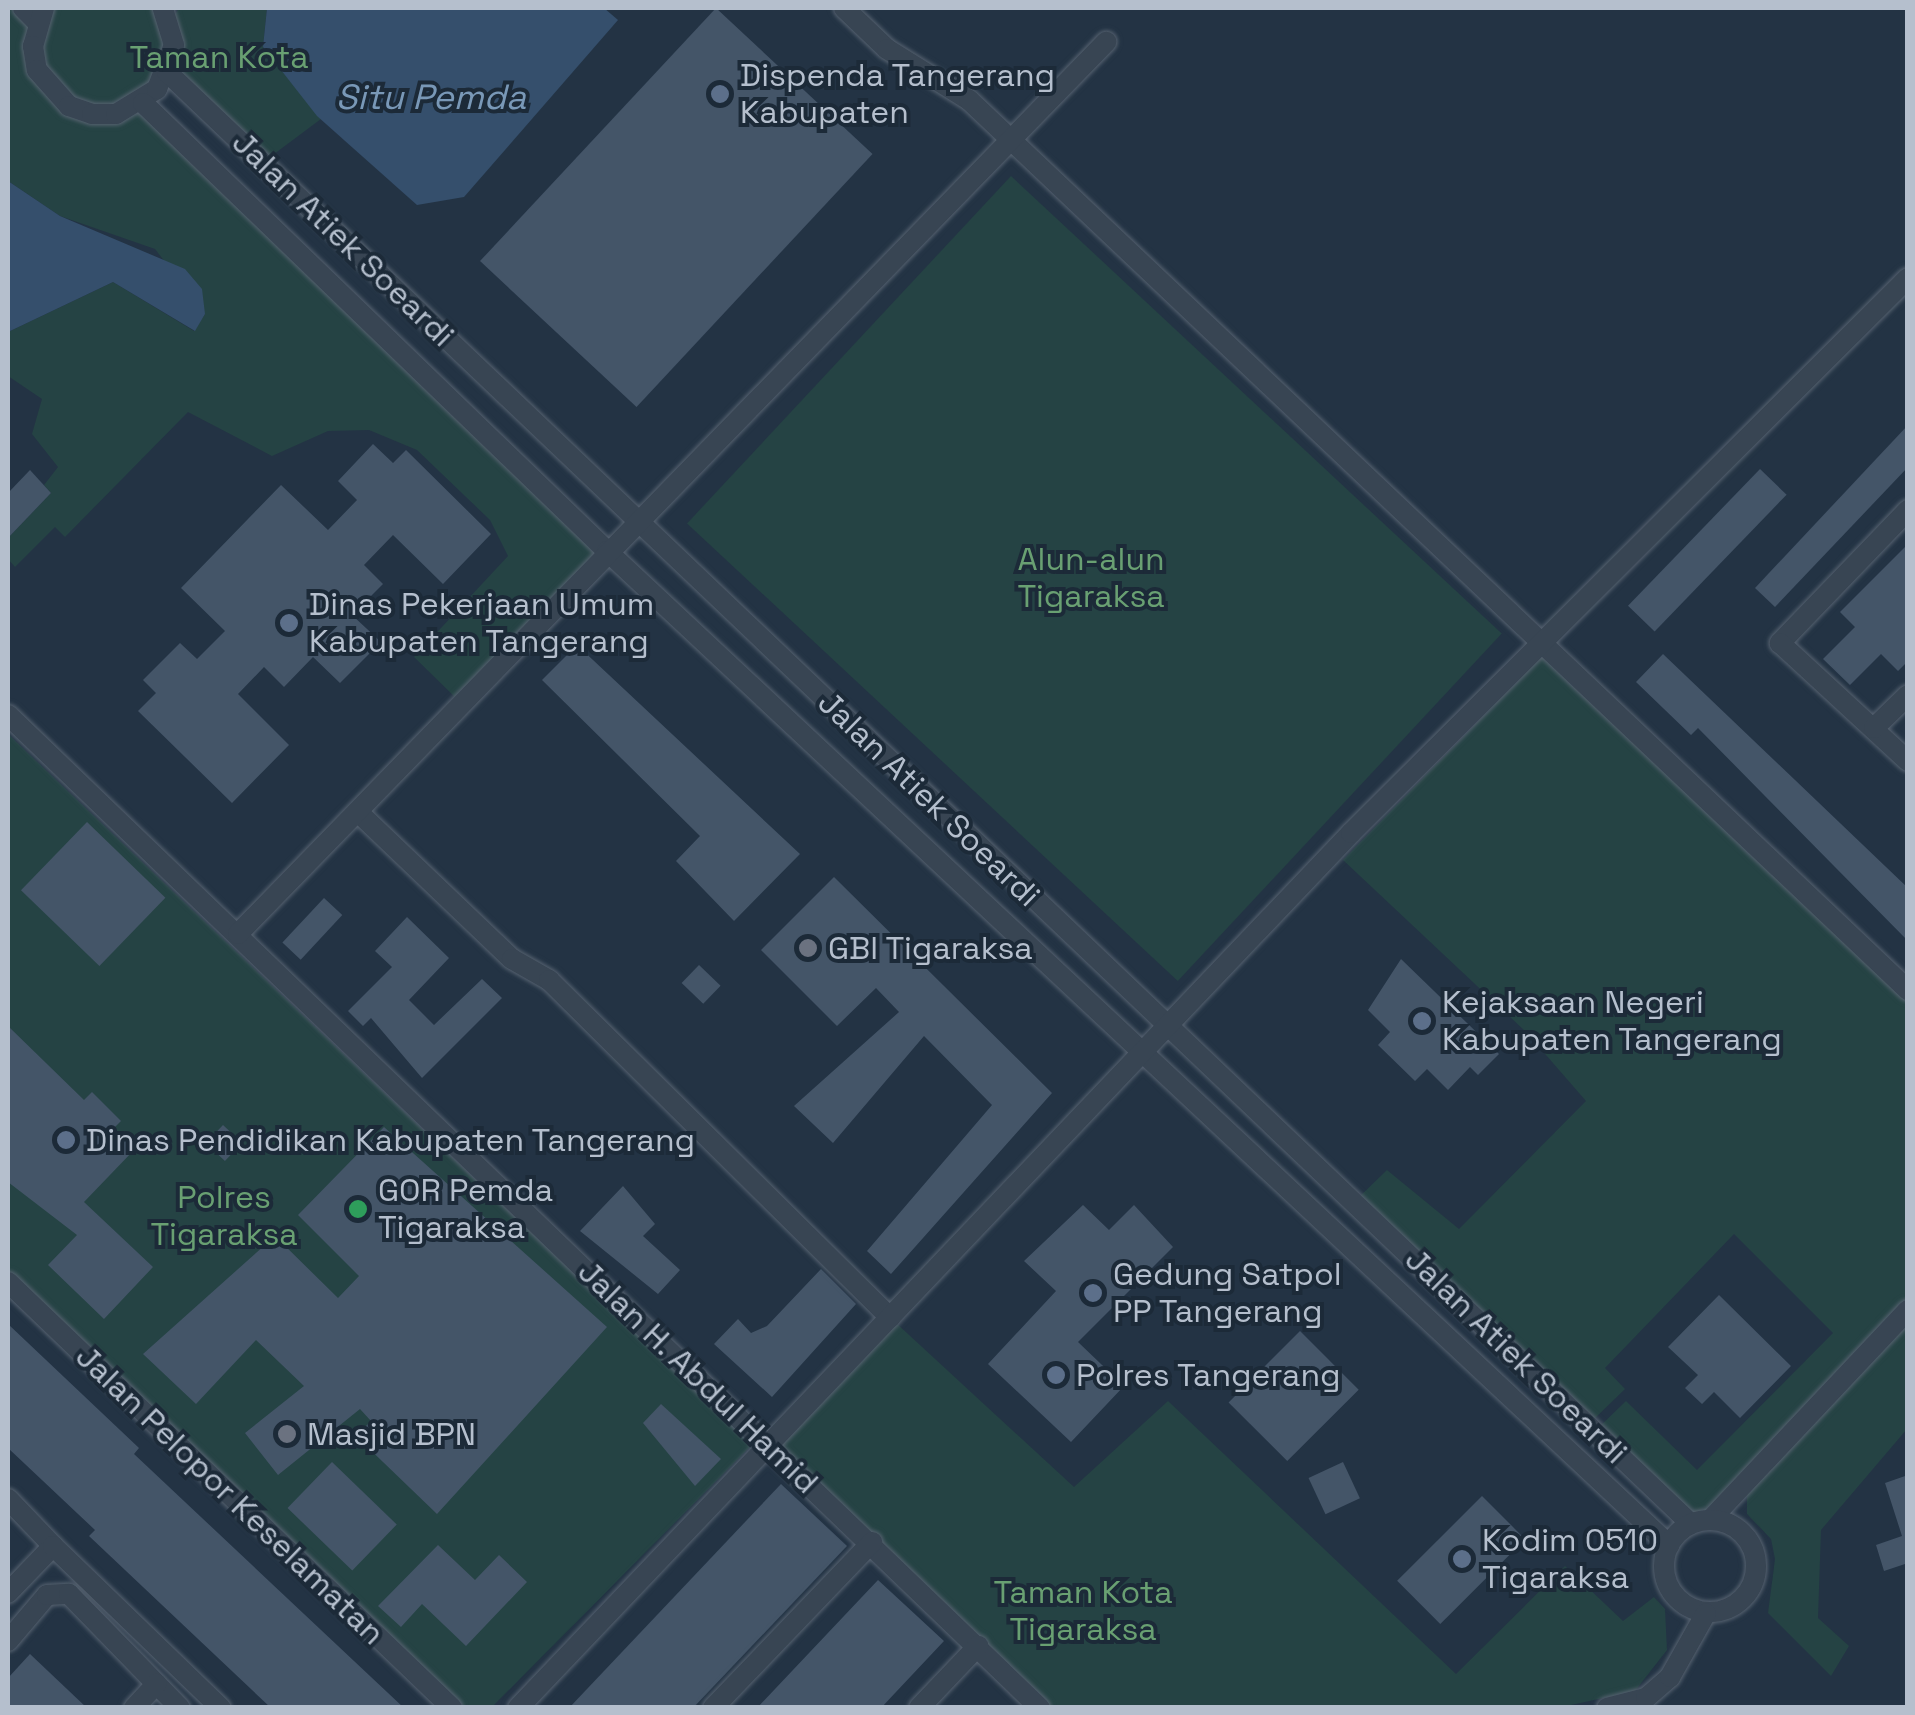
<!DOCTYPE html>
<style>
body{margin:0}
#map{position:relative;width:1915px;height:1715px;overflow:hidden;background:#233344;font-family:"Space Grotesk",sans-serif}
div>[style]{position:absolute}
[style*='--x']{left:calc(var(--x)*1px);top:calc(var(--y)*1px);width:calc(var(--w)*1px);rotate:calc(var(--a)*1deg)}
.green>*{inset:0;background:#254344;transform-origin:0 0}
.water>*{inset:0;background:#354f6c}
.building>*{inset:0;background:#445568;transform-origin:0 0}
.roads{filter:drop-shadow(0 0 2px #566270) drop-shadow(0 0 2px #566270)}
.street>*{height:20px;margin:-10px;padding:0 10px;transform-origin:10px;border-radius:10px;background:#384553}
.street>.ring{margin:-10px;padding:0;box-sizing:content-box;background:none;border:20px solid #384553;border-radius:50%}
.dots>*{width:28px;height:28px;translate:-50% -50%;box-sizing:border-box;border:5px solid #1c2a38;border-radius:50%}
span{translate:-50% -50%;white-space:nowrap;text-align:center;line-height:1.15;-webkit-text-stroke:8px #1c2a38;paint-order:stroke}
.park-label{font-size:32px;color:#69a072}
.poi-label{font-size:32px;color:#b5bfcd}
.left{translate:0 -50%;text-align:left}
.street-label{font-size:32px;color:#b5bfcd}
.water-label{font-size:35px;color:#7998b7;font-style:italic}
.frame{position:absolute;inset:0;border:10px solid #b5bfcd;pointer-events:none}
</style>
<div id="map">
<div class="green">
<div style="clip-path:polygon(8px 8px,163px 8px,171px 22px,179px 8px,267px 8px,263px 47px,321px 119px,262px 163px,168px 73px,143px 102px,607px 551px,462px 704px,414px 657px,508px 556px,490px 520px,417px 450px,369px 430px,328px 431px,272px 456px,188px 412px,65px 537px,55px 527px,15px 567px,8px 559px,8px 538px,51px 493px,44px 485px,58px 467px,32px 434px,42px 399px,8px 376px,8px 332px,113px 282px,194px 331px,205px 314px,155px 249px,60px 216px,8px 181px)"></div>
<div style="left:1011px;top:176px;width:671px;height:475px;rotate:43deg"></div>
<div style="clip-path:polygon(1543px 655px,1907px 995px,1907px 1308px,1711px 1516px,1691px 1519px,1596px 1430px,1626px 1401px,1697px 1470px,1833px 1333px,1734px 1234px,1605px 1368px,1625px 1389px,1589px 1424px,1357px 1199px,1387px 1170px,1459px 1229px,1586px 1101px,1526px 1032px,1343px 860px)"></div>
<div style="clip-path:polygon(8px 734px,753px 1444px,492px 1707px,465px 1707px,8px 1287px)"></div>
<div style="clip-path:polygon(895px 1322px,1074px 1487px,1168px 1401px,1456px 1674px,1565px 1566px,1623px 1621px,1654px 1597px,1665px 1609px,1667px 1650px,1635px 1691px,1562px 1707px,1043px 1707px,773px 1447px)"></div>
<div style="clip-path:polygon(1907px 1324px,1907px 1429px,1821px 1530px,1818px 1618px,1849px 1646px,1831px 1676px,1768px 1613px,1775px 1559px,1771px 1539px,1747px 1514px,1747px 1494px)"></div>
</div>
<div class="water">
<div style="clip-path:polygon(267px 8px,604px 8px,618px 20px,464px 197px,417px 205px,317px 116px,263px 47px)"></div>
<div style="clip-path:polygon(8px 181px,60px 216px,185px 269px,202px 289px,205px 314px,195px 331px,113px 282px,8px 332px)"></div>
</div>
<div class="building">
<div style="left:716px;top:8px;width:214px;height:346px;rotate:43deg"></div>
<div style="clip-path:polygon(1908px 425px,1908px 467px,1775px 607px,1755px 588px)"></div>
<div style="clip-path:polygon(373px 444px,393px 463px,406px 450px,491px 534px,443px 584px,393px 535px,364px 565px,383px 584px,352px 615px,381px 642px,340px 683px,313px 657px,284px 687px,264px 667px,238px 694px,289px 745px,232px 803px,138px 711px,156px 693px,143px 680px,180px 643px,197px 659px,225px 631px,181px 588px,281px 485px,328px 530px,357px 500px,338px 481px)"></div>
<div style="left:1760px;top:469px;width:37px;height:190px;rotate:44deg"></div>
<div style="clip-path:polygon(30px 470px,51px 493px,8px 538px,8px 493px)"></div>
<div style="clip-path:polygon(1908px 544px,1908px 661px,1898px 671px,1881px 654px,1850px 685px,1823px 659px,1855px 627px,1840px 612px)"></div>
<div style="clip-path:polygon(577px 645px,800px 854px,734px 921px,676px 861px,700px 836px,542px 680px)"></div>
<div style="clip-path:polygon(1663px 654px,1908px 888px,1908px 941px,1698px 728px,1691px 735px,1636px 682px)"></div>
<div style="left:87px;top:822px;width:109px;height:95px;rotate:44deg"></div>
<div style="clip-path:polygon(834px 877px,1052px 1093px,891px 1274px,867px 1251px,992px 1105px,924px 1036px,833px 1143px,794px 1106px,899px 1012px,876px 988px,837px 1026px,761px 950px)"></div>
<div style="left:324px;top:898px;width:25px;height:61px;rotate:43deg"></div>
<div style="clip-path:polygon(407px 917px,449px 958px,409px 1000px,434px 1025px,482px 979px,502px 998px,422px 1078px,371px 1018px,363px 1026px,348px 1011px,392px 967px,375px 951px)"></div>
<div style="clip-path:polygon(1401px 959px,1499px 1054px,1478px 1075px,1470px 1067px,1448px 1090px,1427px 1069px,1415px 1081px,1378px 1045px,1390px 1032px,1368px 1010px)"></div>
<div style="left:699px;top:965px;width:30px;height:25px;rotate:44deg"></div>
<div style="clip-path:polygon(8px 1026px,84px 1100px,92px 1092px,121px 1121px,113px 1129px,134px 1150px,84px 1202px,153px 1267px,104px 1319px,48px 1265px,77px 1235px,8px 1182px)"></div>
<div style="left:223px;top:1125px;width:26px;height:25px;rotate:43deg"></div>
<div style="clip-path:polygon(384px 1127px,607px 1327px,437px 1514px,356px 1436px,371px 1421px,360px 1409px,278px 1475px,245px 1433px,304px 1386px,256px 1340px,196px 1404px,143px 1354px,275px 1236px,338px 1298px,359px 1276px,298px 1215px)"></div>
<div style="clip-path:polygon(623px 1186px,655px 1224px,643px 1236px,680px 1270px,658px 1294px,580px 1231px)"></div>
<div style="clip-path:polygon(1083px 1205px,1109px 1230px,1134px 1205px,1173px 1247px,1078px 1342px,1124px 1386px,1071px 1442px,988px 1364px,1056px 1291px,1024px 1261px)"></div>
<div style="clip-path:polygon(821px 1269px,856px 1304px,772px 1397px,714px 1344px,738px 1319px,751px 1333px,767px 1326px)"></div>
<div style="clip-path:polygon(1719px 1295px,1791px 1366px,1740px 1418px,1714px 1392px,1702px 1404px,1685px 1388px,1698px 1375px,1668px 1347px)"></div>
<div style="clip-path:polygon(8px 1324px,139px 1448px,134px 1454px,404px 1708px,271px 1708px,89px 1536px,95px 1530px,8px 1448px)"></div>
<div style="left:1300px;top:1331px;width:83px;height:101px;rotate:45deg"></div>
<div style="clip-path:polygon(661px 1404px,721px 1459px,695px 1486px,643px 1423px)"></div>
<div style="left:332px;top:1462px;width:90px;height:64px;rotate:44deg"></div>
<div style="left:1343px;top:1462px;width:40px;height:38px;rotate:65deg"></div>
<div style="clip-path:polygon(1908px 1475px,1908px 1563px,1884px 1571px,1876px 1545px,1902px 1536px,1885px 1483px)"></div>
<div style="clip-path:polygon(781px 1484px,847px 1546px,693px 1708px,569px 1708px)"></div>
<div style="left:1482px;top:1496px;width:61px;height:120px;rotate:45deg"></div>
<div style="clip-path:polygon(438px 1545px,475px 1580px,499px 1555px,527px 1582px,466px 1646px,422px 1604px,401px 1627px,378px 1606px)"></div>
<div style="clip-path:polygon(878px 1580px,944px 1641px,896px 1692px,881px 1708px,757px 1708px)"></div>
<div style="clip-path:polygon(30px 1654px,87px 1708px,8px 1708px,8px 1678px)"></div>
</div>
<div class="roads">
<div class="street">
<div style="--x:23;--y:8;--w:20;--a:45"></div>
<div style="--x:44;--y:8;--w:40;--a:106"></div>
<div style="--x:33;--y:46;--w:24;--a:81"></div>
<div style="--x:37;--y:70;--w:48;--a:48.4"></div>
<div style="--x:69;--y:106;--w:24;--a:19"></div>
<div style="--x:92;--y:114;--w:24;--a:0"></div>
<div style="--x:116;--y:114;--w:48;--a:-31.4"></div>
<div style="--x:157;--y:89;--w:47;--a:-68.9"></div>
<div style="--x:174;--y:45;--w:39;--a:-107"></div>
<div style="--x:844;--y:8;--w:59;--a:43.6"></div>
<div style="--x:887;--y:49;--w:97;--a:31.9"></div>
<div style="--x:969;--y:100;--w:1294;--a:43.47"></div>
<div style="--x:167;--y:72;--w:2105;--a:43.61"></div>
<div style="--x:143;--y:103;--w:645;--a:43.99"></div>
<div style="--x:607;--y:551;--w:1455;--a:43.11"></div>
<div style="--x:1908;--y:510;--w:185;--a:133.9"></div>
<div style="--x:1780;--y:643;--w:174;--a:42.7"></div>
<div style="--x:8;--y:715;--w:1432;--a:43.9"></div>
<div style="--x:1874;--y:728;--w:47;--a:-44.1"></div>
<div style="--x:359;--y:813;--w:211;--a:43.7"></div>
<div style="--x:512;--y:959;--w:43;--a:29.6"></div>
<div style="--x:549;--y:980;--w:480;--a:44.7"></div>
<div style="--x:238;--y:934;--w:1245;--a:-45.78"></div>
<div style="--x:8;--y:1282;--w:615;--a:43.81"></div>
<div style="--x:8;--y:1499;--w:65;--a:46.2"></div>
<div style="--x:53;--y:1546;--w:65;--a:133.8"></div>
<div style="--x:1711;--y:1519;--w:287;--a:-46.7"></div>
<div class="ring" style="left:1664px;top:1520px;width:72px;height:72px"></div>
<div style="--x:53;--y:1546;--w:233;--a:44"></div>
<div style="--x:8;--y:1641;--w:60;--a:-49.7"></div>
<div style="--x:47;--y:1595;--w:22;--a:-3"></div>
<div style="--x:69;--y:1594;--w:159;--a:45.8"></div>
<div style="--x:134;--y:1708;--w:33;--a:-47"></div>
<div style="--x:518;--y:1708;--w:1208;--a:-46.41"></div>
<div style="--x:1351;--y:833;--w:786;--a:-44.9"></div>
<div style="--x:713;--y:1708;--w:230;--a:-46.2"></div>
<div style="--x:919;--y:1708;--w:86;--a:-46.4"></div>
<div style="--x:1607;--y:1708;--w:40;--a:-14.4"></div>
<div style="--x:1646;--y:1698;--w:32;--a:-41"></div>
<div style="--x:1670;--y:1677;--w:73;--a:-60.6"></div>
</div>
</div>
<div class="dots">
<div style="left:720px;top:94px;background:#5c6f8a"></div>
<div style="left:289px;top:623px;background:#5c6f8a"></div>
<div style="left:808px;top:948px;background:#6b7280"></div>
<div style="left:1422px;top:1021px;background:#5c6f8a"></div>
<div style="left:66px;top:1140px;background:#5c6f8a"></div>
<div style="left:358px;top:1209px;background:#2e9e5b"></div>
<div style="left:1093px;top:1293px;background:#5c6f8a"></div>
<div style="left:1056px;top:1375px;background:#5c6f8a"></div>
<div style="left:287px;top:1434px;background:#6b7280"></div>
<div style="left:1462px;top:1559px;background:#5c6f8a"></div>
</div>
<div class="park-label">
<span style="left:219px;top:57px">Taman Kota</span>
<span style="left:1091px;top:578px">Alun-alun<br>Tigaraksa</span>
<span style="left:224px;top:1216px">Polres<br>Tigaraksa</span>
<span style="left:1083px;top:1611px">Taman Kota<br>Tigaraksa</span>
</div>
<div class="poi-label">
<span class="left" style="left:740px;top:94px">Dispenda Tangerang<br>Kabupaten</span>
<span class="left" style="left:309px;top:623px">Dinas Pekerjaan Umum<br>Kabupaten Tangerang</span>
<span class="left" style="left:828px;top:948px">GBI Tigaraksa</span>
<span class="left" style="left:1442px;top:1021px">Kejaksaan Negeri<br>Kabupaten Tangerang</span>
<span class="left" style="left:86px;top:1140px">Dinas Pendidikan Kabupaten Tangerang</span>
<span class="left" style="left:378px;top:1209px">GOR Pemda<br>Tigaraksa</span>
<span class="left" style="left:1113px;top:1293px">Gedung Satpol<br>PP Tangerang</span>
<span class="left" style="left:1076px;top:1375px">Polres Tangerang</span>
<span class="left" style="left:307px;top:1434px">Masjid BPN</span>
<span class="left" style="left:1482px;top:1559px">Kodim 0510<br>Tigaraksa</span>
</div>
<div class="street-label">
<span style="left:343px;top:239px;rotate:44deg">Jalan Atiek Soeardi</span>
<span style="left:929px;top:799px;rotate:44deg">Jalan Atiek Soeardi</span>
<span style="left:1516px;top:1356px;rotate:44deg">Jalan Atiek Soeardi</span>
<span style="left:698px;top:1377px;rotate:44deg">Jalan H. Abdul Hamid</span>
<span style="left:230px;top:1495px;rotate:44deg">Jalan Pelopor Keselamatan</span>
</div>
<div class="water-label">
<span style="left:431px;top:97px">Situ Pemda</span>
</div>
<div class="frame"></div>
</div>
